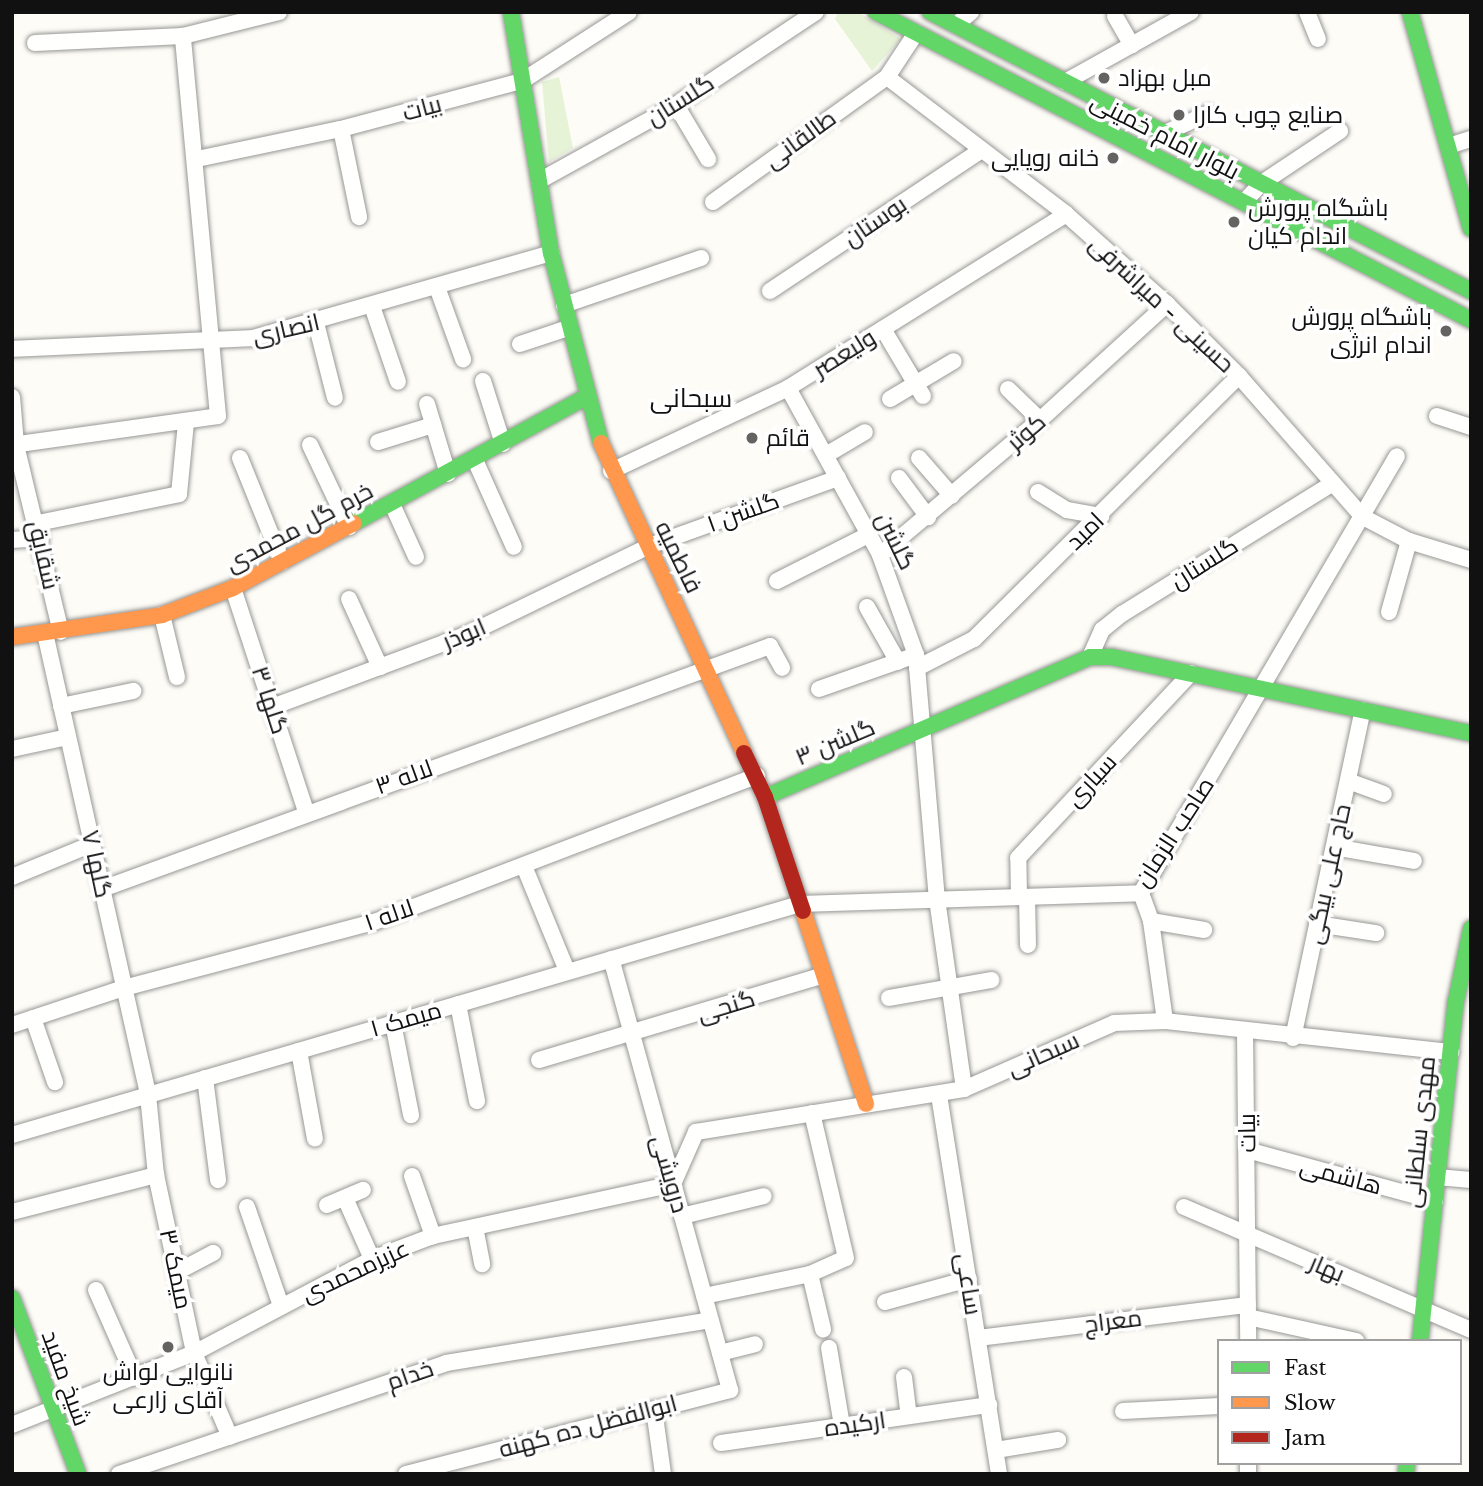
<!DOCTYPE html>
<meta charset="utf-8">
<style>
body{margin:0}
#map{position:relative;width:1483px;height:1486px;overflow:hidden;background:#fdfcf7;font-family:"Libre Baskerville",Cairo,serif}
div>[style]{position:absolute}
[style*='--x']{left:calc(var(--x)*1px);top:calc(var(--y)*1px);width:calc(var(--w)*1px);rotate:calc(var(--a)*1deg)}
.green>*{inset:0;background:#e7f3d7}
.roads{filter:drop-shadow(0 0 2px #979795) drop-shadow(0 0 2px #979795)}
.street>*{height:16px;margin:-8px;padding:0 8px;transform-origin:8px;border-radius:8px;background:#fffffe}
.fast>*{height:16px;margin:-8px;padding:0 8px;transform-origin:8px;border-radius:8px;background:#63d668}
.slow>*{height:16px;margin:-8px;padding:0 8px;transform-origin:8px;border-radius:8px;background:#ff974d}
.jam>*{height:16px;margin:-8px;padding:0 8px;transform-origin:8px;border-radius:8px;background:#b3261e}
.dots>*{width:19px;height:19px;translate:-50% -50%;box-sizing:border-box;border:4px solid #fff;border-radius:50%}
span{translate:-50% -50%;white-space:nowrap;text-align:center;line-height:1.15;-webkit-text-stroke:7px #fff;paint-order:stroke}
.poi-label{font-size:24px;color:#111}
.left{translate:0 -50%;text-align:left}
.right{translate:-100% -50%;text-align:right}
.street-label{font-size:24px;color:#111}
.neighbourhood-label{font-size:26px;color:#111}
.frame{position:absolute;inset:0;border:14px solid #111;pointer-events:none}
.legend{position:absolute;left:1217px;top:1339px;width:245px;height:126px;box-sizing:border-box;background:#fff;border:2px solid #a0a0a0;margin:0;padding:9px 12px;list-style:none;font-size:21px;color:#111}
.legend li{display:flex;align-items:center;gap:14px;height:35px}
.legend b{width:35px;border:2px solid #a0a0a0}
</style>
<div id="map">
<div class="green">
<div style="clip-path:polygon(838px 12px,858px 12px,901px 39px,872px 71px,835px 19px)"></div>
<div style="clip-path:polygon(559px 77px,573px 148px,549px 162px,542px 82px)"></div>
</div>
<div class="roads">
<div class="street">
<div style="--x:1307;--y:12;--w:29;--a:68"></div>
<div style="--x:1115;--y:16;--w:34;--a:60"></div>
<div style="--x:956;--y:25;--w:20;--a:-41"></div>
<div style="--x:916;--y:33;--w:53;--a:123.4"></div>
<div style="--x:887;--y:77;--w:225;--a:37.4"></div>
<div style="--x:1066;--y:214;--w:135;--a:41.7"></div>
<div style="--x:1167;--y:304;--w:102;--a:45"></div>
<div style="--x:1239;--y:376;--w:188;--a:48.7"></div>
<div style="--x:1363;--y:517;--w:52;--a:27.6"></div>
<div style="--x:1409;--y:541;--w:65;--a:17"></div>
<div style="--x:35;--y:43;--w:148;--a:-2.7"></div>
<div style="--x:183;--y:36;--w:99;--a:-14"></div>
<div style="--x:1065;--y:82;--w:144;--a:-29.1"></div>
<div style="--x:676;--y:105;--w:63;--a:59.3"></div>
<div style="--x:341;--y:129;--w:90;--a:78.4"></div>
<div style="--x:1165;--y:133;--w:48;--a:-24.4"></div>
<div style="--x:1449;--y:146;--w:23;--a:-18"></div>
<div style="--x:197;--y:159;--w:147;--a:-11.8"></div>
<div style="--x:341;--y:129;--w:187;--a:-14.9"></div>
<div style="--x:522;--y:81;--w:127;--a:-32.8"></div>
<div style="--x:539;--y:181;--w:157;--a:-29"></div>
<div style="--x:676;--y:105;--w:168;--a:-33.6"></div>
<div style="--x:713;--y:202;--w:214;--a:-35.7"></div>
<div style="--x:1244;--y:202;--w:26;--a:-47"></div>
<div style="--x:1262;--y:183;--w:94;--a:-33.7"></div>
<div style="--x:437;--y:287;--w:77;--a:70.1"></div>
<div style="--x:770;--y:291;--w:252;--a:-33.7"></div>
<div style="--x:564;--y:305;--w:145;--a:-18.9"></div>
<div style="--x:372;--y:306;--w:80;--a:71.1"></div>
<div style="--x:316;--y:323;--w:77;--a:75.8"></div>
<div style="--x:883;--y:329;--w:78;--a:59.2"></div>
<div style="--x:520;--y:344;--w:51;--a:-18.4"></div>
<div style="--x:12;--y:349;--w:241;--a:-2.6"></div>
<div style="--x:253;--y:338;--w:310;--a:-15.9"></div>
<div style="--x:483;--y:381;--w:66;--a:72.4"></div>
<div style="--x:788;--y:388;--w:191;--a:61.1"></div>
<div style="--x:880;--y:555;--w:106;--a:70.2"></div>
<div style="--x:916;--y:655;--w:245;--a:85.1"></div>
<div style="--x:937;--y:899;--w:192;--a:81.9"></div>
<div style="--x:1008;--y:389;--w:45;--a:44.1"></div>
<div style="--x:12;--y:397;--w:48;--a:85.2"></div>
<div style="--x:16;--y:445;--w:192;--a:76.5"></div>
<div style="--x:890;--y:399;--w:74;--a:-30.7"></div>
<div style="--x:427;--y:404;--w:73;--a:73.3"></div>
<div style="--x:1437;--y:416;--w:36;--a:18"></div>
<div style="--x:378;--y:442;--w:58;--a:-17.2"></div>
<div style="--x:12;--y:445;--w:208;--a:-8"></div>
<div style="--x:218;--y:416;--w:382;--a:-95.3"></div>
<div style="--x:310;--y:445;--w:91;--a:64.6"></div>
<div style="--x:826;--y:455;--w:45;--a:-30.5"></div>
<div style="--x:240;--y:458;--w:112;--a:68"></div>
<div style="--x:919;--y:458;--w:50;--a:49"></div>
<div style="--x:475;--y:460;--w:95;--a:65.9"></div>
<div style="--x:611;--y:471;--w:195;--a:-25.1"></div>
<div style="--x:788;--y:388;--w:328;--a:-32"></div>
<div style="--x:899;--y:478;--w:49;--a:53.4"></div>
<div style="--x:1038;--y:492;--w:34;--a:32"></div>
<div style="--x:1067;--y:510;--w:35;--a:10"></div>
<div style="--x:392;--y:504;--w:58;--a:65.6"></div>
<div style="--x:38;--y:523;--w:144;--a:-11.6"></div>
<div style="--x:179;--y:494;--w:72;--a:-84.4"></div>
<div style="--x:12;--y:540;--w:29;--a:-4"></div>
<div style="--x:880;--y:555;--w:209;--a:-40.2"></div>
<div style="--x:1040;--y:420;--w:172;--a:-42.4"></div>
<div style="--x:777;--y:581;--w:102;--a:-26.8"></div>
<div style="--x:233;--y:588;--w:236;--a:71.9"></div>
<div style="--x:349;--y:599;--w:75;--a:65.5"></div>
<div style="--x:867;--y:607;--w:63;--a:60.6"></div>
<div style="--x:1389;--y:612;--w:74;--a:-74.3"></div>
<div style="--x:162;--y:615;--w:64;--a:76.4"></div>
<div style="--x:45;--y:633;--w:473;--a:77.4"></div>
<div style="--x:148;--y:1095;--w:80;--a:84.3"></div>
<div style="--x:156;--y:1175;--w:182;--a:77.9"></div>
<div style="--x:194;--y:1353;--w:91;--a:66.8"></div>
<div style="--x:1090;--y:657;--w:30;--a:-66"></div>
<div style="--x:1102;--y:630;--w:26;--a:-39"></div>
<div style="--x:1122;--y:614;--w:248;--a:-31.8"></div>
<div style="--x:917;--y:668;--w:64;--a:-27"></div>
<div style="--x:974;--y:639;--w:373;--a:-44.8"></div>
<div style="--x:819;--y:689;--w:103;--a:-19.3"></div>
<div style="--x:61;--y:706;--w:74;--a:-11.8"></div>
<div style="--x:272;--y:707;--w:207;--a:-20.4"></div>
<div style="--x:466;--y:635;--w:203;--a:-25.9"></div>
<div style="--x:649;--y:546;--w:201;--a:-19.8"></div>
<div style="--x:12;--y:749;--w:57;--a:-12.1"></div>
<div style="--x:1348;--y:781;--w:38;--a:20"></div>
<div style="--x:1334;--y:847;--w:81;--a:9.9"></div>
<div style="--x:524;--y:866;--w:108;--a:67.7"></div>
<div style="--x:12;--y:877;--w:87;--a:-22.4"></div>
<div style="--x:102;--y:889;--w:711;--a:-19.99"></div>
<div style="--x:770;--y:646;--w:25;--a:61"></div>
<div style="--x:1141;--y:893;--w:506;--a:-59.64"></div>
<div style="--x:1141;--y:893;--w:30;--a:70"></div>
<div style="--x:1151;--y:921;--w:101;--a:82"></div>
<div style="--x:1019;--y:897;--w:39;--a:-91"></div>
<div style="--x:1018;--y:858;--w:253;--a:-46.9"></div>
<div style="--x:1027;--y:897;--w:48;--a:88.8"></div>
<div style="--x:1151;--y:921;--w:54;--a:9.6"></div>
<div style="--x:1317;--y:924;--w:60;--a:8.7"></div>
<div style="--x:889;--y:998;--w:104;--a:-10"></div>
<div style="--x:458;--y:1004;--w:99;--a:78.9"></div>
<div style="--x:33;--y:1018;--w:68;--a:71"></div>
<div style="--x:393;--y:1023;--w:94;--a:78.9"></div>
<div style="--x:12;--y:1025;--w:118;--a:-18.3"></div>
<div style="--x:124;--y:988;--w:259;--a:-14.8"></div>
<div style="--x:374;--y:922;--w:410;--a:-20.9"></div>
<div style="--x:1245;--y:1032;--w:309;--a:89.4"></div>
<div style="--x:1293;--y:1038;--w:335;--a:-78"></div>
<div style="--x:299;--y:1051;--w:89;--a:79.7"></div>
<div style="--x:539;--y:1060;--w:294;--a:-16.6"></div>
<div style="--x:205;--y:1078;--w:103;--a:82.7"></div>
<div style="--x:939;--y:1095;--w:384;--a:81"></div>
<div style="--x:12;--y:1135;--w:821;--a:-16.34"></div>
<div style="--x:800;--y:904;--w:341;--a:-1.8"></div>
<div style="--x:1247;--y:1150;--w:195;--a:15.2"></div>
<div style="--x:412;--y:1176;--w:64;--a:70.7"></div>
<div style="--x:1437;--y:1177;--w:34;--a:5"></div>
<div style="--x:345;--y:1198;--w:67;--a:66.1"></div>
<div style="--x:327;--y:1205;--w:39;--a:-23"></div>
<div style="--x:247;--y:1207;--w:105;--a:71"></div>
<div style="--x:1184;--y:1207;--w:312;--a:23.2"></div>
<div style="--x:12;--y:1212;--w:149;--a:-14.4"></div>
<div style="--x:682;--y:1216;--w:84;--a:-13.7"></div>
<div style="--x:475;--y:1227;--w:38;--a:79"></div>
<div style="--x:177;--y:1272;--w:41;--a:-27.8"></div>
<div style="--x:810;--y:1274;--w:57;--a:76.7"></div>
<div style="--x:96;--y:1290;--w:96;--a:66.1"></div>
<div style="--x:704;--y:1296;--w:108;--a:-11.7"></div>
<div style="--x:810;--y:1274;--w:39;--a:-24"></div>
<div style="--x:846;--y:1258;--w:149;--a:-103.2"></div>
<div style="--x:885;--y:1302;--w:87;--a:-15.3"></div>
<div style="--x:1248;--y:1317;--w:111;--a:12.5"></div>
<div style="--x:978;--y:1338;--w:272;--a:-7"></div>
<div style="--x:829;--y:1348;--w:79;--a:80.5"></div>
<div style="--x:720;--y:1353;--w:36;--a:-14"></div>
<div style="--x:904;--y:1377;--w:39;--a:83"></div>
<div style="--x:654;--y:1409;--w:66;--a:82.1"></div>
<div style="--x:1123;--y:1411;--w:96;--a:-3"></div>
<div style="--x:12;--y:1425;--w:196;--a:-21.6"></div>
<div style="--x:194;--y:1353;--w:201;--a:-27.8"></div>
<div style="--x:372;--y:1259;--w:65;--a:-20.7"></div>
<div style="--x:433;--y:1236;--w:246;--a:-12.2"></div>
<div style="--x:673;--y:1184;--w:57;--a:-66.1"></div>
<div style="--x:696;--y:1132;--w:271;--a:-9.1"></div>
<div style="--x:964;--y:1089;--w:164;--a:-23.7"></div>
<div style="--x:1114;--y:1023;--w:51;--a:-2.2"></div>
<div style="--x:1165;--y:1021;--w:288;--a:6.2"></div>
<div style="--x:721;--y:1443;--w:271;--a:-8.1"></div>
<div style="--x:996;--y:1450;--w:63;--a:-9.2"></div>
<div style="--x:1248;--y:1463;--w:11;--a:90"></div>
<div style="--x:119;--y:1474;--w:345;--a:-18.7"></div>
<div style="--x:446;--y:1363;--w:268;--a:-9.2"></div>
<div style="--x:406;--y:1474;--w:335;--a:-14.5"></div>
<div style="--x:730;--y:1390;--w:447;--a:-105.4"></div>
</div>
<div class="fast">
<div style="--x:511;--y:12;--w:244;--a:80.6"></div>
<div style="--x:551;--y:253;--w:196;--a:75.3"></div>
<div style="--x:876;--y:12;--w:670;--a:27.37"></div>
<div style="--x:930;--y:12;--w:609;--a:27.28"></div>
<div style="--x:1410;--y:12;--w:225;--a:74.3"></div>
<div style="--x:354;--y:523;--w:264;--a:-28.5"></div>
<div style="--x:765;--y:797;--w:354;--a:-23.3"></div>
<div style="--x:1090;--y:657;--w:22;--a:0"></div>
<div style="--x:1112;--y:657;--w:367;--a:12"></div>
<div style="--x:12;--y:1298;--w:188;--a:69.4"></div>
<div style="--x:1420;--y:1341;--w:342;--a:-84"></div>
<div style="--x:1456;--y:1001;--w:74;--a:-78.2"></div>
<div style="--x:1406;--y:1474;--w:11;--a:-85"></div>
</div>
<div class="slow">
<div style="--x:601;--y:443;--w:341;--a:65.2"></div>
<div style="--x:12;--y:637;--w:152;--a:-8.3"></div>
<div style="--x:162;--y:615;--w:76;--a:-20.8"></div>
<div style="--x:233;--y:588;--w:137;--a:-28.2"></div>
<div style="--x:803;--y:911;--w:203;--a:71.9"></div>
</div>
<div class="jam">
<div style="--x:744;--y:753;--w:49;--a:64.5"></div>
<div style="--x:765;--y:797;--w:120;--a:71.6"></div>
</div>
</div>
<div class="dots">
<div style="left:1104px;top:78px;background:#646362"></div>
<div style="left:1179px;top:115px;background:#646362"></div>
<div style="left:1113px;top:158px;background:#646362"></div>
<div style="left:1234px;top:222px;background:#646362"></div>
<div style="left:1446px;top:331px;background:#646362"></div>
<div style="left:752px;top:438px;background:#646362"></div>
<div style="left:168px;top:1347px;background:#646362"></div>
</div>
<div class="poi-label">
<span class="left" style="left:1118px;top:78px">مبل بهزاد</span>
<span class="left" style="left:1193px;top:115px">صنایع چوب کارا</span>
<span class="right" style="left:1099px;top:158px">خانه رویایی</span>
<span class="left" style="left:1248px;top:222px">باشگاه پرورش<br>اندام کیان</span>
<span class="right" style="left:1432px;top:331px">باشگاه پرورش<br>اندام انرژی</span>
<span class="left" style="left:766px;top:438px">قائم</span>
<span style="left:168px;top:1386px">نانوایی لواش<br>آقای زارعی</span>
</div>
<div class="street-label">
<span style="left:680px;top:100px;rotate:-32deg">گلستان</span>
<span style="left:422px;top:108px;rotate:-15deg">بیات</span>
<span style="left:1165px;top:136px;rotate:27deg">بلوار امام خمینی</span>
<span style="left:800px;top:139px;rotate:-36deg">طالقانی</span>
<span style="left:875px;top:221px;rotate:-34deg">بوستان</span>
<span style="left:1162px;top:304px;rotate:43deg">حسینی - میراشرفی</span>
<span style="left:286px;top:329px;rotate:-13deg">انصاری</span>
<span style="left:844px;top:353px;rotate:-32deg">ولیعصر</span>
<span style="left:1026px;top:432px;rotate:-41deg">کوثر</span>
<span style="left:743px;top:512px;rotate:-20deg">گلشن ۱</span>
<span style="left:299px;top:527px;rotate:-28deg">خرم گل محمدی</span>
<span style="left:1085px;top:531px;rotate:-44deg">امید</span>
<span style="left:896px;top:541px;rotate:64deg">گلشن</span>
<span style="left:44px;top:555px;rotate:77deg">شقایق</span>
<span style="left:679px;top:557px;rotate:64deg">فاطمیه</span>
<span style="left:1204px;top:563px;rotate:-32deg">گلستان</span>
<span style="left:464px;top:634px;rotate:-23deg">ابوذر</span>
<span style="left:270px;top:700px;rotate:72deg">گلها ۳</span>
<span style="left:835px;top:742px;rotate:-23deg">گلشن ۳</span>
<span style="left:404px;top:777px;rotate:-20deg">لاله ۳</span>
<span style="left:1091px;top:780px;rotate:-47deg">سیاری</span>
<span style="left:1174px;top:832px;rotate:-57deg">صاحب الزمان</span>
<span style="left:97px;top:864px;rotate:78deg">گلها ۷</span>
<span style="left:1328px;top:874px;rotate:-78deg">حاج علی بیگی</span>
<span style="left:389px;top:915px;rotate:-19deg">لاله ۱</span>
<span style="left:726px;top:1006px;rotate:-17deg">گنجی</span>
<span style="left:406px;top:1019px;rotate:-16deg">میمک ۱</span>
<span style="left:1043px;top:1054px;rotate:-24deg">سبحانی</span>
<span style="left:1419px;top:1132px;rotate:-84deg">مهدی سلطانی</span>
<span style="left:1247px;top:1133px;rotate:-91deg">بیات</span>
<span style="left:670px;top:1174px;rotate:74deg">درویشی</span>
<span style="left:1341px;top:1176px;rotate:15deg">هاشمی</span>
<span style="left:1327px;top:1268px;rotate:23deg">بهار</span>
<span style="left:176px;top:1269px;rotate:78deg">میمک ۳</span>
<span style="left:355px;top:1271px;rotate:-25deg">عزیزمحمدی</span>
<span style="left:969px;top:1284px;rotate:81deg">ساعی</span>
<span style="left:1113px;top:1321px;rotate:-7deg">معراج</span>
<span style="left:410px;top:1375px;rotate:-19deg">خدام</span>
<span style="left:66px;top:1378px;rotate:70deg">شیخ مفید</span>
<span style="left:855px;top:1424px;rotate:-8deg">ارکیده</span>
<span style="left:588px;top:1426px;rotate:-15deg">ابوالفضل ده کهنه</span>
</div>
<div class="neighbourhood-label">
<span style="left:691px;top:399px">سبحانی</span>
</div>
<div class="frame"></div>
<ul class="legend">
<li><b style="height:9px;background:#63d668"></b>Fast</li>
<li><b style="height:9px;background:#ff974d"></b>Slow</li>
<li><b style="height:9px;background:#b3261e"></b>Jam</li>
</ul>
</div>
